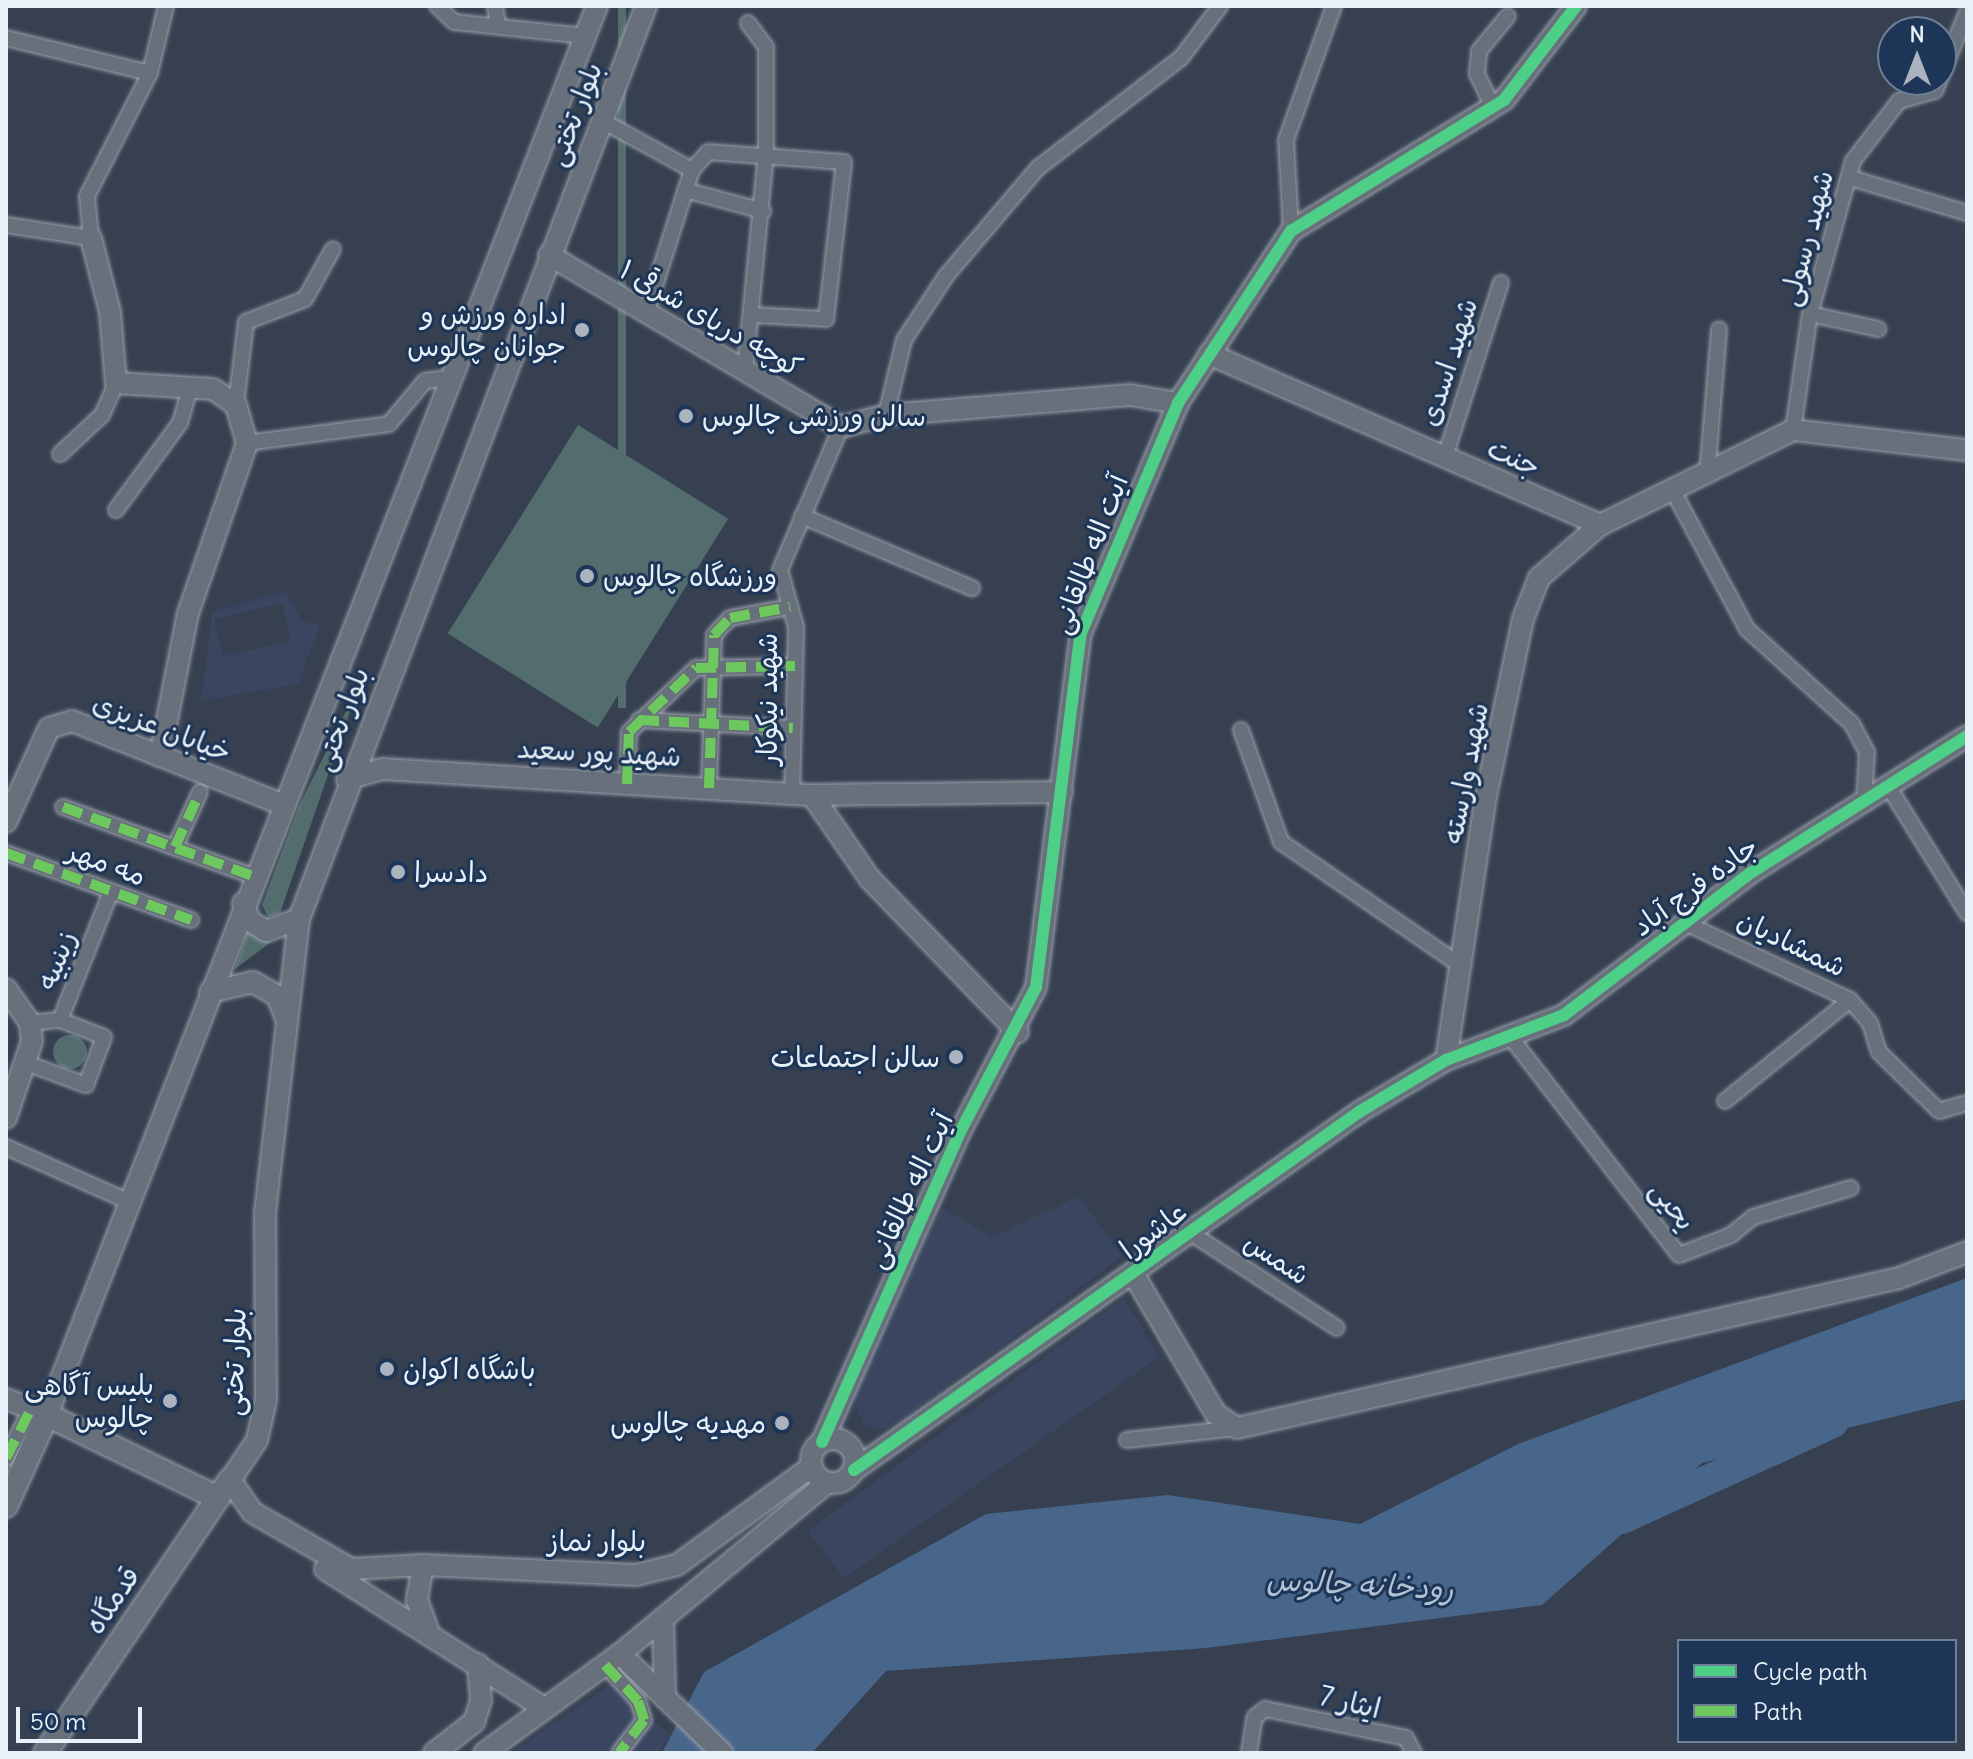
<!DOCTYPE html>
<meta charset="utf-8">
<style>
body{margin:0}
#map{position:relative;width:1973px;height:1759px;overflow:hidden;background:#364051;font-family:Delius,"Playpen Sans Arabic",sans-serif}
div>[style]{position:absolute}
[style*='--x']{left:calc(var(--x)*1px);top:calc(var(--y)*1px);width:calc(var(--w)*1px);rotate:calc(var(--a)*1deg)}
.built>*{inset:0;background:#3a4560}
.green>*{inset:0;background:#536d6e;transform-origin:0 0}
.round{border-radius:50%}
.water>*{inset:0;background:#48668a}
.river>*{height:30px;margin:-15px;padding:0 15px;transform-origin:15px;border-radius:15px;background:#48668a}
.roads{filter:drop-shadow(0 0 2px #9ba1aa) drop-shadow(0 0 2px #9ba1aa)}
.street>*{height:14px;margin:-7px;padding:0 7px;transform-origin:7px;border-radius:7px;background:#68707b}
.secondary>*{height:20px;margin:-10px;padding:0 10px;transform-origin:10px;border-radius:10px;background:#68707b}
.secondary>.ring{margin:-10px;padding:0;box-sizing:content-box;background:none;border:20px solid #68707b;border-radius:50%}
.primary>*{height:22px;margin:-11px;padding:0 11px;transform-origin:11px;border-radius:11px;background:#68707b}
.quiet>*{height:10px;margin-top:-5px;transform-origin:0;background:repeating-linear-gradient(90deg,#6dc95d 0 20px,transparent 0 30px)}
.cycleway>*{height:12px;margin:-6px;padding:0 6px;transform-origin:6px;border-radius:6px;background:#4dcf88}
.dots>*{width:22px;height:22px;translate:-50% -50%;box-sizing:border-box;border:4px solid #1d3557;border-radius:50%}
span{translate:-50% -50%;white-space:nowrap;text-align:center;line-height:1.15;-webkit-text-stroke:6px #1d3557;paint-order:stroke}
.street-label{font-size:28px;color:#e8f1f8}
.poi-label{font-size:28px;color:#e8f1f8}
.right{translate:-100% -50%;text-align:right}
.left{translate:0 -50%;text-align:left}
.water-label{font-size:30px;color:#b1c2d4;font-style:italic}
.frame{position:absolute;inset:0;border:8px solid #e8f1f8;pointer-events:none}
.legend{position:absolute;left:1677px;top:1639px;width:280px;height:104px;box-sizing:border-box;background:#1d3557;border:2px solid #6e8097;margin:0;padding:10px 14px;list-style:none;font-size:24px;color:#e8f1f8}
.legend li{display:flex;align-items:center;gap:16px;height:40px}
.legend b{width:40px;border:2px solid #6e8097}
.north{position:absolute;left:1877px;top:16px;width:80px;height:80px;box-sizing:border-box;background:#1d3557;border:2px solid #6e8097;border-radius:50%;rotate:0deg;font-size:22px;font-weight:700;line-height:32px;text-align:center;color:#e8f1f8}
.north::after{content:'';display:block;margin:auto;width:28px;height:36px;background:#aab3be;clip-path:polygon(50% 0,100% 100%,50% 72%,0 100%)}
.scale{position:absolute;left:16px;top:1707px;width:126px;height:36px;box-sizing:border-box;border:4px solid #e8f1f8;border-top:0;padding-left:10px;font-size:24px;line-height:28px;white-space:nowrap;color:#e8f1f8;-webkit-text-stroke:6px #1d3557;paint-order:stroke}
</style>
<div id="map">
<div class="built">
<div style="clip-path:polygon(evenodd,286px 592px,303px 622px,320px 625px,298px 684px,201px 701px,213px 611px,286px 592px,282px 603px,291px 641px,223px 656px,214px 619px,282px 603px)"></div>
<div style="clip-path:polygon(1079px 1196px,1122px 1256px,900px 1422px,881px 1430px,863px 1424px,853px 1397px,942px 1208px,993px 1237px)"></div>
<div style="clip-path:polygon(1124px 1298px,1159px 1357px,844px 1578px,808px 1531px)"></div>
<div style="clip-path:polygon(611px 1684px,671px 1736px,657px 1753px,511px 1753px)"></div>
</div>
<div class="green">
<div style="left:618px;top:6px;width:8px;height:702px"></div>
<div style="left:578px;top:425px;width:177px;height:246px;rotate:32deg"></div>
<div style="clip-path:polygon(360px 683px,280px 913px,268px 917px,262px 905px,299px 806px)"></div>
<div style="clip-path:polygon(248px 933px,271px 942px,235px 969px)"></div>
<div class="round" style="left:53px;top:1035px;width:34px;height:34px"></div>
</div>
<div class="water">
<div style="clip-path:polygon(1967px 1278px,1967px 1399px,1702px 1463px,1542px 1605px,1206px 1648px,886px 1671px,812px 1753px,662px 1753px,704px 1672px,986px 1514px,1168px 1495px,1360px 1524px,1518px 1444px)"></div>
</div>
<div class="river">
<div style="--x:1622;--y:1519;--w:232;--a:-24.5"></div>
</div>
<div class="roads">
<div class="street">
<div style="--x:437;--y:6;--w:23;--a:43"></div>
<div style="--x:454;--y:22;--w:132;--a:6.1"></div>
<div style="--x:495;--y:6;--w:20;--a:81"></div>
<div style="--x:6;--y:38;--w:148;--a:13.7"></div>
<div style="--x:1493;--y:107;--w:37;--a:-116"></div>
<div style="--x:1477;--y:74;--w:23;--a:-85"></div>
<div style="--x:1479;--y:51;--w:45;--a:-50.4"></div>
<div style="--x:601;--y:120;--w:104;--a:28.8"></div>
<div style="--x:1851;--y:178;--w:121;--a:16.8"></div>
<div style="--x:685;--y:190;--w:81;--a:15.1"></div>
<div style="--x:6;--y:225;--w:86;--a:8.7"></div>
<div style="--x:91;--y:238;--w:42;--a:-95.4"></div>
<div style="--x:87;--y:196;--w:138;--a:-62.9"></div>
<div style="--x:150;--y:73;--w:69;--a:-76.6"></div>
<div style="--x:1291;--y:231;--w:91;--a:-93.1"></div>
<div style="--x:1286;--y:140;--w:142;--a:-70.3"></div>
<div style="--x:646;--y:314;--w:151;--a:-72.3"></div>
<div style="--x:692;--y:170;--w:24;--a:-48"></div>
<div style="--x:708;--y:152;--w:136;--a:4.2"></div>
<div style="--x:844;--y:162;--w:158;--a:96.5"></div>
<div style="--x:826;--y:319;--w:75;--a:-176.9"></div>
<div style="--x:1810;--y:314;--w:70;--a:12.4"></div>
<div style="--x:745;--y:371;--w:218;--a:-84.5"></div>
<div style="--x:766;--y:154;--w:107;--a:-90"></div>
<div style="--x:766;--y:47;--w:30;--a:-127"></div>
<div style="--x:236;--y:405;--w:84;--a:-83.1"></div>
<div style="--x:246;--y:322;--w:63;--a:-21.3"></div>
<div style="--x:305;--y:299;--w:57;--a:-60.8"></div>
<div style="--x:886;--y:415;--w:77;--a:-76.5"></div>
<div style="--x:904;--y:340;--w:77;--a:-56.7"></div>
<div style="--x:946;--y:276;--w:142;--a:-49.6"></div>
<div style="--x:1038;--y:168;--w:180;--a:-37.6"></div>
<div style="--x:1181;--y:58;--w:65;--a:-53.1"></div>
<div style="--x:1793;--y:430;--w:117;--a:-81.7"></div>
<div style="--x:1810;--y:314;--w:159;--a:-74.3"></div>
<div style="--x:1853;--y:161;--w:76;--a:-52.5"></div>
<div style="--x:1899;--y:101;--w:37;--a:-16"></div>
<div style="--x:1935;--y:91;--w:85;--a:-67.9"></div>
<div style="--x:247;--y:443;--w:143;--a:-7.6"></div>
<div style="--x:389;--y:424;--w:56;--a:-50.1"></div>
<div style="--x:425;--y:381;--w:28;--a:-8"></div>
<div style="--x:60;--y:454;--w:57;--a:-42.9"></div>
<div style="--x:102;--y:415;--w:35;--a:-66"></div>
<div style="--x:1445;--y:457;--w:183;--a:-72.2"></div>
<div style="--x:1707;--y:476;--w:147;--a:-85.3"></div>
<div style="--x:1673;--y:491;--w:157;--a:61.8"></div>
<div style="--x:1747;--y:629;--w:142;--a:42.1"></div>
<div style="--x:1852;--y:724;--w:32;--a:62"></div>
<div style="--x:1867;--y:752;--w:49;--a:93.5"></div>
<div style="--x:116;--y:510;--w:108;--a:-53.7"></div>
<div style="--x:180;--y:423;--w:37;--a:-74"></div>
<div style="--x:802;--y:516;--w:185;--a:23"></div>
<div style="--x:639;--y:720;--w:154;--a:3"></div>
<div style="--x:1241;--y:730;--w:119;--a:70.3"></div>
<div style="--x:1281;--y:842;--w:221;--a:34.5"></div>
<div style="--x:627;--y:784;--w:52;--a:-87.8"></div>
<div style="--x:629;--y:732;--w:93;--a:-43.7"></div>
<div style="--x:696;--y:668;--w:99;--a:-1.2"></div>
<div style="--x:1888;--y:786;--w:150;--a:58.1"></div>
<div style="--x:709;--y:788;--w:153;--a:-88.1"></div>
<div style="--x:714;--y:635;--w:23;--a:-47"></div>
<div style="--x:730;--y:618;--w:61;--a:-10.4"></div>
<div style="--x:792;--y:794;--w:167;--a:-88.6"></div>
<div style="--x:796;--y:627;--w:59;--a:-105.7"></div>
<div style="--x:780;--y:570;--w:155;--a:-66.9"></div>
<div style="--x:63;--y:807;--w:202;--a:20"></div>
<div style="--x:175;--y:847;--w:60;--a:-65.6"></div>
<div style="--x:6;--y:853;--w:197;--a:19.9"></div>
<div style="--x:1683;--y:922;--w:184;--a:25"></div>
<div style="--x:1850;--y:1000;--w:30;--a:49"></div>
<div style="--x:1870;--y:1023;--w:30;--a:73"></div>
<div style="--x:1879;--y:1052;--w:84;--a:44.5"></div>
<div style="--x:1939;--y:1111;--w:29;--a:-16"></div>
<div style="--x:30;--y:1023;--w:30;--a:-6"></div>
<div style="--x:60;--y:1020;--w:138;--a:-68.3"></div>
<div style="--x:1512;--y:1039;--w:273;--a:52.3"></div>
<div style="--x:1679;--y:1255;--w:56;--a:-21"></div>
<div style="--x:1731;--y:1235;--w:28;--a:-39"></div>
<div style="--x:1753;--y:1217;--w:102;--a:-16.5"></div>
<div style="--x:29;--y:1064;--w:61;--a:20.2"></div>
<div style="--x:86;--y:1085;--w:51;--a:-69.4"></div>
<div style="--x:104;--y:1037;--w:47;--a:-158.9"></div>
<div style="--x:1725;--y:1101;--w:161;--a:-38.9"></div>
<div style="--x:6;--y:1147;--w:138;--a:24"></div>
<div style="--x:1189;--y:1232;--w:176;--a:33"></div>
<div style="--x:1127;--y:1440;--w:111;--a:-6.2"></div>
<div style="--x:6;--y:1458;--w:55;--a:-63"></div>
<div style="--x:605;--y:1665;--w:49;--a:47.5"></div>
<div style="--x:638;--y:1701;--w:20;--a:72"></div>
<div style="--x:644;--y:1720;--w:41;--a:127.1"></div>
<div style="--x:1249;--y:1753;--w:36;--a:-81"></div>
<div style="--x:1255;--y:1717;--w:13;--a:-39"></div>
<div style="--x:1265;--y:1709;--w:144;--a:11.6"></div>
<div style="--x:1406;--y:1738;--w:17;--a:62"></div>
</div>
<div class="secondary">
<div style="--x:646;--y:6;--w:977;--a:110.81"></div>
<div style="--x:299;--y:919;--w:295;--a:96.6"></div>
<div style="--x:265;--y:1212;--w:188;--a:89.7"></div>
<div style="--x:266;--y:1400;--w:41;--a:102.7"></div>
<div style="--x:257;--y:1440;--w:48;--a:124"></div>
<div style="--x:230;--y:1480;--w:39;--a:55"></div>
<div style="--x:252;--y:1512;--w:114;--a:29.9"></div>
<div style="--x:351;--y:1569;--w:72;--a:-3.2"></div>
<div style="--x:423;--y:1565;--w:213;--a:2.7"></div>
<div style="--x:636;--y:1575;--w:42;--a:-13.7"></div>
<div style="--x:677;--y:1565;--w:166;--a:-36.2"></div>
<div style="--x:91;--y:238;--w:76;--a:75.6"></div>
<div style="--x:110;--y:312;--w:71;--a:85.2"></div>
<div style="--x:116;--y:383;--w:97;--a:3.5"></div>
<div style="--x:213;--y:389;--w:28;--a:35"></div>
<div style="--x:236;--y:405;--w:40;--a:74"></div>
<div style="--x:247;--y:443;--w:180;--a:109.1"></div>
<div style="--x:188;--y:613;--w:146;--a:101.1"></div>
<div style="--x:549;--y:255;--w:339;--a:30.5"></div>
<div style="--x:841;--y:427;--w:47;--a:-14.9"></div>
<div style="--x:886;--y:415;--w:245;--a:-4.7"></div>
<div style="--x:1130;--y:395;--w:49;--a:9.5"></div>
<div style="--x:1209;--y:354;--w:427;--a:23.6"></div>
<div style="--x:1600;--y:525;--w:215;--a:-26.2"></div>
<div style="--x:1793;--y:430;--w:175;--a:6.6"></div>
<div style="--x:347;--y:779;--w:37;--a:-16"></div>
<div style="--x:383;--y:769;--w:430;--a:3.5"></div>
<div style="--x:812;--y:795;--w:250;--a:-0.7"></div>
<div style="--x:812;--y:795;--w:102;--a:55.4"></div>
<div style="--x:870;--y:879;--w:213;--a:46"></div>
<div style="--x:6;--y:822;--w:103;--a:-65.4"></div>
<div style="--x:49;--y:728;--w:24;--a:-17"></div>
<div style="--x:72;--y:721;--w:226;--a:21.6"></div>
<div style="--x:243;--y:903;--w:19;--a:69"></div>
<div style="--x:250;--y:921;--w:19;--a:32"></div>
<div style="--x:266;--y:931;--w:35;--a:-20"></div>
<div style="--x:6;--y:989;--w:42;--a:54.8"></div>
<div style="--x:30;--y:1023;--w:18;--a:84"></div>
<div style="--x:32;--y:1041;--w:81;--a:108.7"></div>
<div style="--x:210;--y:992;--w:44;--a:-13.1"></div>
<div style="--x:253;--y:982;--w:28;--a:30"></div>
<div style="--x:277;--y:996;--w:27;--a:68"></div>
<div style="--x:1446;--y:1060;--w:262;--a:-81.4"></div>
<div style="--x:1485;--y:801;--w:186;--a:-78.2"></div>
<div style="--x:1523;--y:619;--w:44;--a:-68.7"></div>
<div style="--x:1539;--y:578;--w:81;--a:-41"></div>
<div style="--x:1134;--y:1275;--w:161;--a:59.5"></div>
<div style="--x:1216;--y:1414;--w:25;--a:34"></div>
<div style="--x:1237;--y:1428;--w:679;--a:-12.77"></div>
<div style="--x:1899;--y:1278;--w:73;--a:-20.9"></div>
<div style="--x:6;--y:1399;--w:44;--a:21.3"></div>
<div style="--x:47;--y:1415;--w:1513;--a:-68.68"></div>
<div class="ring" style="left:811px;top:1439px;width:24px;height:24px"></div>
<div style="--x:822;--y:1442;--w:342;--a:-66"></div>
<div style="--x:961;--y:1130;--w:161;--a:-62.3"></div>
<div style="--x:1036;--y:987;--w:357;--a:-82.8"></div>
<div style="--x:1081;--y:633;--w:250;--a:-67.1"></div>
<div style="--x:1178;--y:403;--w:206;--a:-56.7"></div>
<div style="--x:1291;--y:231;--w:250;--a:-31.6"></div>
<div style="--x:1504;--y:100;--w:118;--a:-52.5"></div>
<div style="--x:854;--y:1470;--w:619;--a:-35.33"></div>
<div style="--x:1359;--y:1112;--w:101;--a:-30.9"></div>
<div style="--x:1446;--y:1060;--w:126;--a:-20.9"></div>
<div style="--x:1564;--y:1015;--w:236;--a:-37.3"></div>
<div style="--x:1752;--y:872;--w:254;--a:-32.3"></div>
<div style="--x:423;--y:1565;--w:36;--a:100"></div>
<div style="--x:417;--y:1600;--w:35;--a:70"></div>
<div style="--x:325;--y:1569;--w:259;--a:32.4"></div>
<div style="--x:663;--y:1620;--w:78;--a:88.5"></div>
<div style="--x:620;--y:1654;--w:142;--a:44.1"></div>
<div style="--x:434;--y:1753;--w:51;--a:-37.8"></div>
<div style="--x:474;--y:1722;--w:23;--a:-72"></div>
<div style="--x:481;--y:1700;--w:36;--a:-95"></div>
<div style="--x:484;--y:1753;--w:168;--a:-36.1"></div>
<div style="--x:620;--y:1654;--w:268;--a:-39.6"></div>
</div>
<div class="primary">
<div style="--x:6;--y:1506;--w:100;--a:-65.7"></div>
<div style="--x:47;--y:1415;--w:190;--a:25.9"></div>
<div style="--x:45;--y:1753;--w:330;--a:-55.9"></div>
</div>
</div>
<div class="quiet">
<div style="--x:639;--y:720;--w:154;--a:3"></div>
<div style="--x:627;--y:784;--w:52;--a:-87.8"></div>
<div style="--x:629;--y:732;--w:93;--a:-43.7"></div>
<div style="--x:696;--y:668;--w:99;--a:-1.2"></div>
<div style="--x:709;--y:788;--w:153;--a:-88.1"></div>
<div style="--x:714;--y:635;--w:23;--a:-47"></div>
<div style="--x:730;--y:618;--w:61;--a:-10.4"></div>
<div style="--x:63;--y:807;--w:202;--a:20"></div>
<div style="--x:175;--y:847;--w:60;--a:-65.6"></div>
<div style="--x:6;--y:853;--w:197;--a:19.9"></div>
<div style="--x:6;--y:1458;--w:55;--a:-63"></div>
<div style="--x:605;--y:1665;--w:49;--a:47.5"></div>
<div style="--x:638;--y:1701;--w:20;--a:72"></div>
<div style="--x:644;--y:1720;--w:41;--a:127.1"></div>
</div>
<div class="cycleway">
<div style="--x:822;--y:1442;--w:342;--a:-66"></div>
<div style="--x:961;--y:1130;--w:161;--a:-62.3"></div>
<div style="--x:1036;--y:987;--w:357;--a:-82.8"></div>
<div style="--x:1081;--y:633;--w:250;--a:-67.1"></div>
<div style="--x:1178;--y:403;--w:206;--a:-56.7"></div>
<div style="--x:1291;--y:231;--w:250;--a:-31.6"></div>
<div style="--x:1504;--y:100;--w:118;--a:-52.5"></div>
<div style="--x:854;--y:1470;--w:619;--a:-35.33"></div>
<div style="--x:1359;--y:1112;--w:101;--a:-30.9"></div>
<div style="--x:1446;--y:1060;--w:126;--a:-20.9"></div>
<div style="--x:1564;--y:1015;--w:236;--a:-37.3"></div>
<div style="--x:1752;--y:872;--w:254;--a:-32.3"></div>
</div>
<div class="dots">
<div style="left:582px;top:330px;background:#aab3be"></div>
<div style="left:686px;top:416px;background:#aab3be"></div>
<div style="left:587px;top:576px;background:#aab3be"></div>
<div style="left:398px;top:872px;background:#aab3be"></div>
<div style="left:956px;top:1057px;background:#aab3be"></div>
<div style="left:387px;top:1369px;background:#aab3be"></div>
<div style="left:170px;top:1401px;background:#aab3be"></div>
<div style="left:782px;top:1423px;background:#aab3be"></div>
</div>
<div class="street-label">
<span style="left:574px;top:114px;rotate:-69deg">بلوار تختی</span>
<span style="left:1806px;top:238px;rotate:-75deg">شهید رسولی</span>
<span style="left:711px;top:318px;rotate:30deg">کوچه دریای شرقی ۱</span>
<span style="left:1448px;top:362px;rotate:-72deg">شهید اسدی</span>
<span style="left:1514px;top:457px;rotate:24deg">جنت</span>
<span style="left:1089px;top:554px;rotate:-69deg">آیت اله طالقانی</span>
<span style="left:767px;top:699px;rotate:-90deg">شهید نیکوکار</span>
<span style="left:341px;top:719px;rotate:-69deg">بلوار تختی</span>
<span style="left:162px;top:727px;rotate:21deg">خیابان عزیزی</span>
<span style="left:599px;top:752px;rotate:3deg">شهید پور سعید</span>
<span style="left:1465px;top:773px;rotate:-79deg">شهید وارسته</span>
<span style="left:107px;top:863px;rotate:20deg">مه مهر</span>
<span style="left:1695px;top:886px;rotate:-36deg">جاده فرج آباد</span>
<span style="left:1792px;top:943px;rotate:26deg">شمشادیان</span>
<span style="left:56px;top:960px;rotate:-68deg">زینبیه</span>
<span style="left:909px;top:1190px;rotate:-65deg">آیت اله طالقانی</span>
<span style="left:1673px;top:1205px;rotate:52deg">یحیی</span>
<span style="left:1153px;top:1230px;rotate:-37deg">عاشورا</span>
<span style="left:1277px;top:1258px;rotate:33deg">شمس</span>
<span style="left:234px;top:1362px;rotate:-88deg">بلوار تختی</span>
<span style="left:597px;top:1541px">بلوار نماز</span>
<span style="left:112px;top:1600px;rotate:-56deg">قدمگاه</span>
<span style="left:1350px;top:1702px;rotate:13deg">ایثار 7</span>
</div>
<div class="poi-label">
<span class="right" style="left:566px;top:330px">اداره ورزش و<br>جوانان چالوس</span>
<span class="left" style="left:702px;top:416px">سالن ورزشی چالوس</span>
<span class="left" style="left:603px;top:576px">ورزشگاه چالوس</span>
<span class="left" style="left:414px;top:872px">دادسرا</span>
<span class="right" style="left:940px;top:1057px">سالن اجتماعات</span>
<span class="left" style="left:403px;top:1369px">باشگاه اکوان</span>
<span class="right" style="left:154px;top:1401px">پلیس آگاهی<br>چالوس</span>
<span class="right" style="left:766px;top:1423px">مهدیه چالوس</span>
</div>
<div class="water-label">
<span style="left:1360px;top:1584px;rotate:3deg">رودخانه چالوس</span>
</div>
<div class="frame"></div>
<ul class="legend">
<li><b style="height:10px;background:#4dcf88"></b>Cycle path</li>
<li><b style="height:10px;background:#6dc95d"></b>Path</li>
</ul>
<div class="north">N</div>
<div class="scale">50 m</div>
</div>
